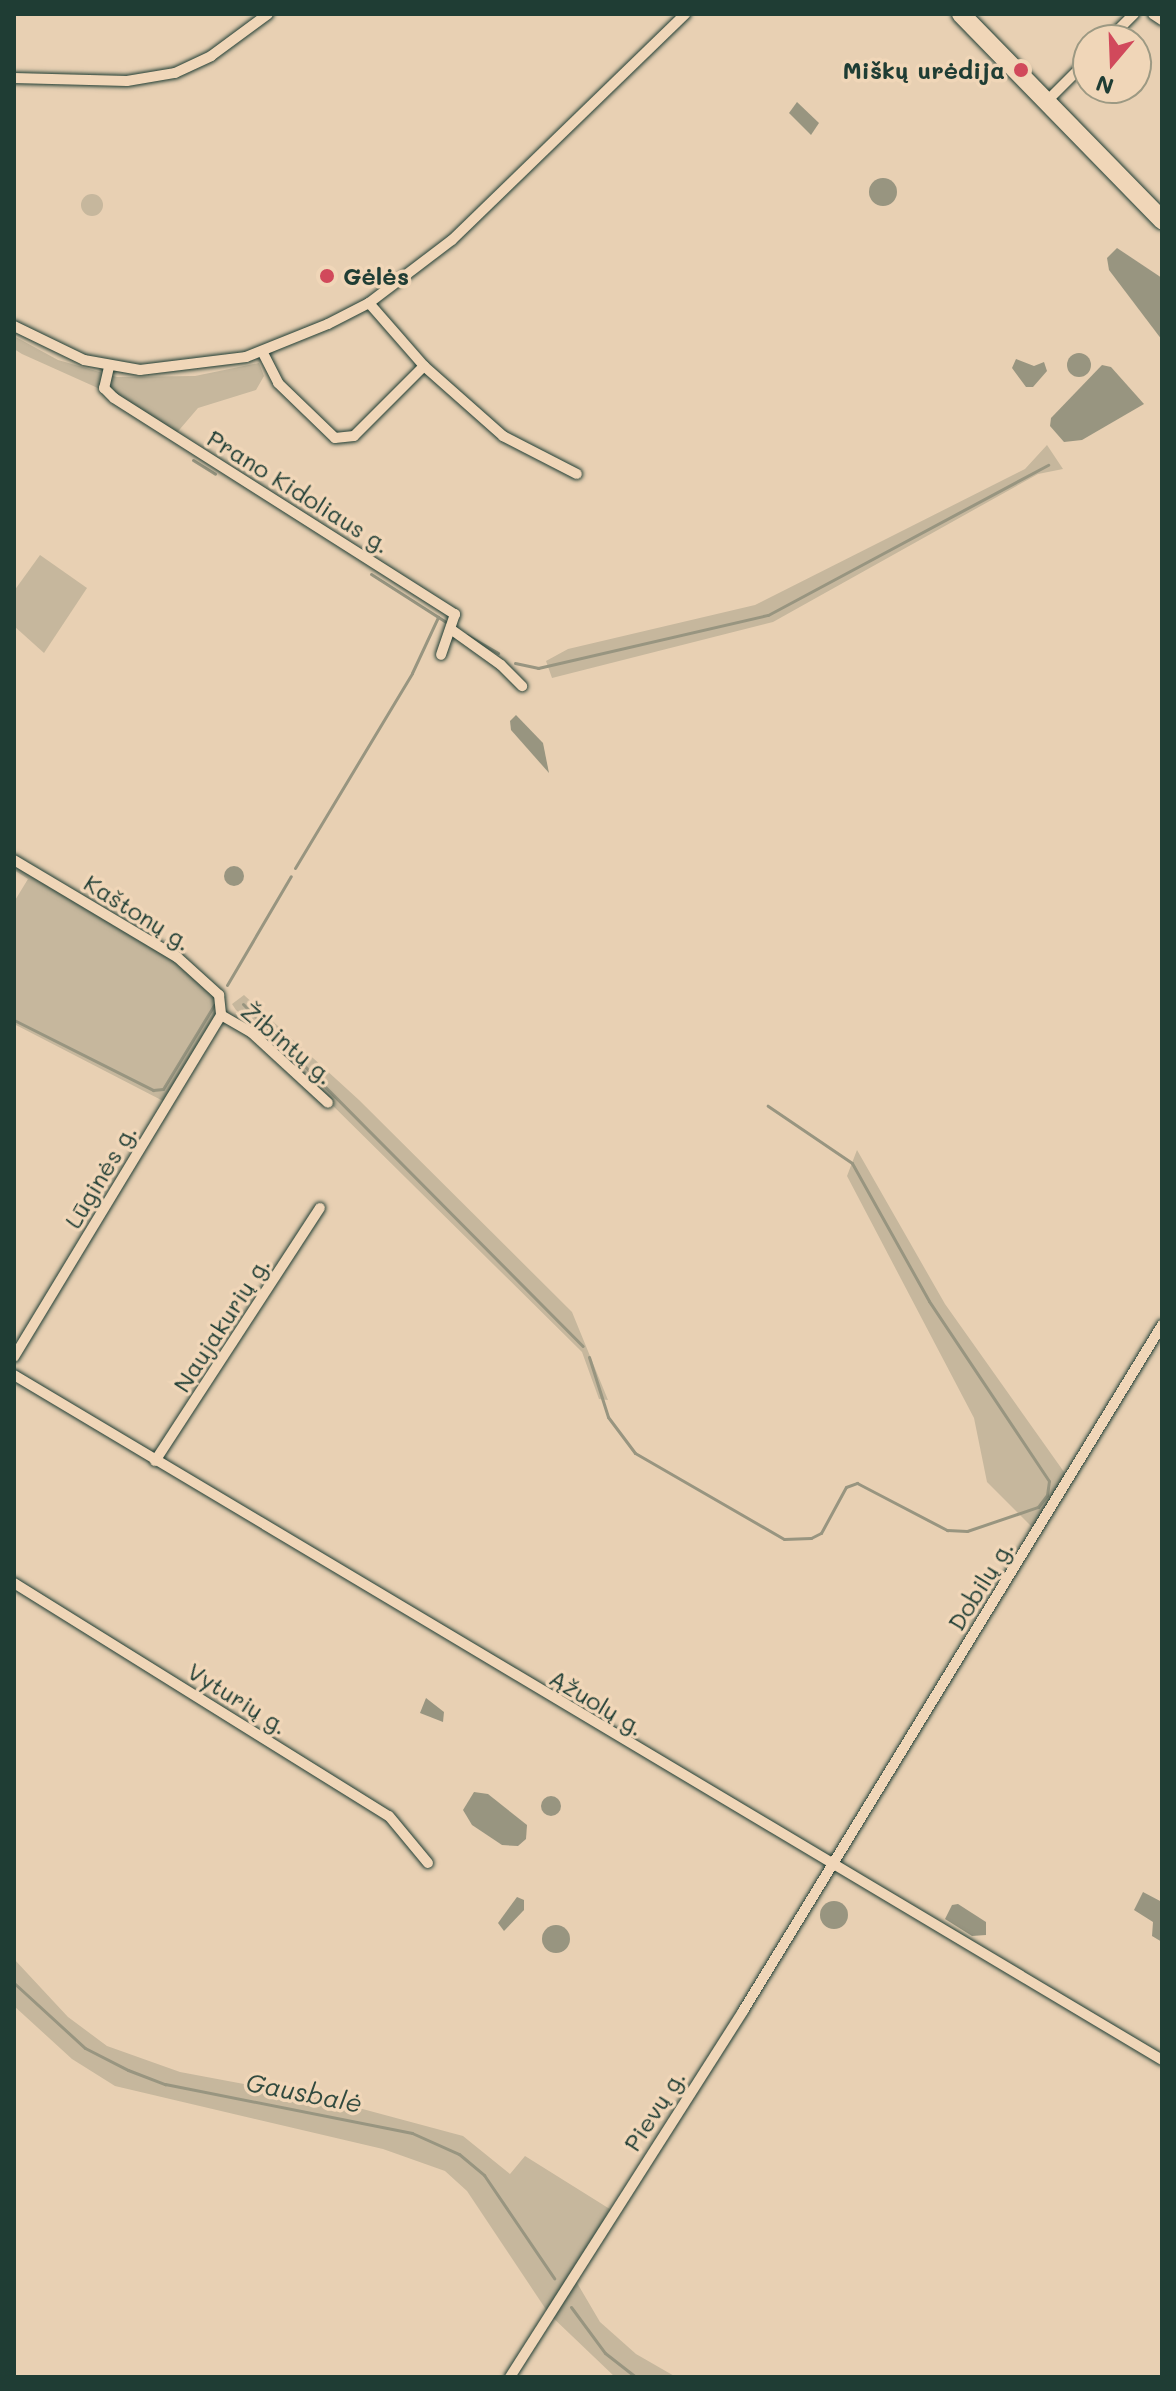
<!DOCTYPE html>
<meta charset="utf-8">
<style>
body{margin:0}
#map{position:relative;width:1176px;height:2391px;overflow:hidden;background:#e8d0b3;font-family:Mali,sans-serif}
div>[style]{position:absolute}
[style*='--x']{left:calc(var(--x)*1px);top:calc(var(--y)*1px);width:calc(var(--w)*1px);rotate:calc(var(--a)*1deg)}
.green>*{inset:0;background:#c6b79d}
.round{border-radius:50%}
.water>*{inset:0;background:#989580}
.stream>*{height:3px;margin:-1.5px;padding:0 1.5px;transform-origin:1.5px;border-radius:1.5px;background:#989580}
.roads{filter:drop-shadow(0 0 2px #1f3d34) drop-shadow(0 0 2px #1f3d34)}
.minor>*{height:10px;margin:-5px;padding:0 5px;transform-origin:5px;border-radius:5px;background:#f0d6b8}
.trunk>*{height:18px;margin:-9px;padding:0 9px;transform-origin:9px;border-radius:9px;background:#f0d6b8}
.dots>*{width:22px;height:22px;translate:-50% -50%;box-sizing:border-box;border:4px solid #f0d6b8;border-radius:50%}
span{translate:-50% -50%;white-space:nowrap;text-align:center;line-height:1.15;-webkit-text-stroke:7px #f0d6b8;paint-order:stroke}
.poi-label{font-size:24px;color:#1f3d34;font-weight:700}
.right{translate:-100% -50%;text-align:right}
.left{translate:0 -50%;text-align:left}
.street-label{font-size:24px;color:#1f3d34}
.water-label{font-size:26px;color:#314a3f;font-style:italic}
.frame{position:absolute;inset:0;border:16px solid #1f3d34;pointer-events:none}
.north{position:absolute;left:1072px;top:24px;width:80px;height:80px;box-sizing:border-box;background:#f0d6b8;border:2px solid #9c9983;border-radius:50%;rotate:199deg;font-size:22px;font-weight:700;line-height:32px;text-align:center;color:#1f3d34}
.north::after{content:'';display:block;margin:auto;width:28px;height:36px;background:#d1495b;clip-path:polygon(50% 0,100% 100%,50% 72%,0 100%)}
</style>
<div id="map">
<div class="green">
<div class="round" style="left:81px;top:194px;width:22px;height:22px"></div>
<div style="clip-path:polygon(14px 336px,58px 360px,117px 377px,195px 376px,259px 363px,264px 376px,256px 390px,198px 408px,174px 436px,100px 389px,22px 354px,14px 349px)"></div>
<div style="clip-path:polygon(1047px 445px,1063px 469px,1038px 474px,773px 622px,552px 678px,546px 661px,568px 649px,755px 605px,1025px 469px)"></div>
<div style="clip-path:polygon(40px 555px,87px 588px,44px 653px,14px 626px,14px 591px)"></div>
<div style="clip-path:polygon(14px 860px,177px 957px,222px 1005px,167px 1103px,14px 1024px,14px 902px,28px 879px,14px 870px)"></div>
<div style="clip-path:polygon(244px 995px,359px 1100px,572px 1312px,608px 1400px,599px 1399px,582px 1352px,236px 1010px,232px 1004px)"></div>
<div style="clip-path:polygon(857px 1150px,945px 1304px,1069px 1479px,1037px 1532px,987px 1482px,974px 1418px,847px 1176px)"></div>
<div style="clip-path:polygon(14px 1959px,68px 2017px,107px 2046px,180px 2072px,329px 2100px,463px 2136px,510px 2174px,525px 2156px,613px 2211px,573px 2276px,600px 2322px,636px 2354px,676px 2377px,615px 2377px,549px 2314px,467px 2191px,445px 2171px,383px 2149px,115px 2086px,72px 2059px,14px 2006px)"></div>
</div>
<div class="water">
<div style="clip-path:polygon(797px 102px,819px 123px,811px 135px,789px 113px)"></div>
<div class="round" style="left:869px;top:178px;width:28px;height:28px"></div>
<div style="clip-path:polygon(1117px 248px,1162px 278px,1162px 340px,1109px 270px,1107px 258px)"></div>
<div class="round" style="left:1067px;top:353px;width:24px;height:24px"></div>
<div style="clip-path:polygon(1016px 359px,1034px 366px,1044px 362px,1047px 371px,1033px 387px,1026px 387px,1012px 368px)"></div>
<div style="clip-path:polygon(1102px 365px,1111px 367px,1144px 404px,1082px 440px,1064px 442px,1050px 426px,1051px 418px)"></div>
<div style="clip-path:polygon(516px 715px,543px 743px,549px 773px,511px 730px,510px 721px)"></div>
<div class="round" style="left:224px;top:866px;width:20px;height:20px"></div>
<div style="clip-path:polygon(426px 1698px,444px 1712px,443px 1722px,420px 1713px)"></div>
<div style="clip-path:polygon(474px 1792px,488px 1794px,527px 1825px,526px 1839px,518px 1846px,502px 1845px,472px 1825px,463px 1810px)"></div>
<div class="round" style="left:541px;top:1796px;width:20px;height:20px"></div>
<div style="clip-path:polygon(1143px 1892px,1162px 1902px,1162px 1942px,1152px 1936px,1153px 1922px,1134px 1910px)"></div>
<div style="clip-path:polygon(517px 1897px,524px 1900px,524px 1910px,504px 1931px,498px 1923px)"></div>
<div class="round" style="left:820px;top:1901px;width:28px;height:28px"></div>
<div style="clip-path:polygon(958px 1904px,986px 1922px,986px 1935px,972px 1936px,945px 1919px,952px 1905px)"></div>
<div class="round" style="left:542px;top:1925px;width:28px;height:28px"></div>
</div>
<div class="stream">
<div style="--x:193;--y:460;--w:26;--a:32"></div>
<div style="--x:371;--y:574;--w:89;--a:32.6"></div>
<div style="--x:467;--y:635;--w:36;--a:30"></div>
<div style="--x:515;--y:663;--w:24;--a:12"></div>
<div style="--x:538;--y:668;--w:236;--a:-13"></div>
<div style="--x:768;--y:615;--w:318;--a:-28.2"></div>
<div style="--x:295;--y:868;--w:227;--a:-59"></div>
<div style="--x:412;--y:673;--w:62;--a:-65.1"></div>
<div style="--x:227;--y:985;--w:126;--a:-59.6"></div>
<div style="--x:243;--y:1004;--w:482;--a:45.2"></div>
<div style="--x:14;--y:1020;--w:156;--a:26.7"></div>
<div style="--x:153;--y:1090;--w:10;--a:-6"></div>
<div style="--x:163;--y:1089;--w:98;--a:-58.7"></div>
<div style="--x:589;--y:1357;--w:63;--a:72.4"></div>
<div style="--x:608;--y:1417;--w:45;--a:53.1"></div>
<div style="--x:635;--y:1453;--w:172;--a:30"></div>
<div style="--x:784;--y:1539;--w:27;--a:-2"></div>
<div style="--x:811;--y:1538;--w:11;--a:-27"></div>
<div style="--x:821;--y:1533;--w:52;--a:-61.5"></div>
<div style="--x:846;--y:1487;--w:12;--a:-20"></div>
<div style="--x:857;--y:1483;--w:102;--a:27.6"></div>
<div style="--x:947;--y:1530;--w:20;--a:3"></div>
<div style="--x:967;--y:1531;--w:75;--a:-18.7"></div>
<div style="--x:1038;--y:1507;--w:15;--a:-53"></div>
<div style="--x:1047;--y:1495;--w:14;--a:-82"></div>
<div style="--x:1049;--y:1481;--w:216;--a:-123.7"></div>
<div style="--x:929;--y:1301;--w:158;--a:-119.2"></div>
<div style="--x:852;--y:1163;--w:102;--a:-145.8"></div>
<div style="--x:14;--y:1983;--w:96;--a:42.5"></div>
<div style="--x:85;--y:2048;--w:48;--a:27.1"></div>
<div style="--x:128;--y:2070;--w:40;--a:21"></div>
<div style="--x:165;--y:2084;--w:252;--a:11.2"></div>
<div style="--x:412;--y:2133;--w:51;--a:24.1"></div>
<div style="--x:459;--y:2154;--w:33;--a:40"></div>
<div style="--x:484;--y:2175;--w:125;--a:55.8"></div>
<div style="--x:571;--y:2307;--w:57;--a:53.5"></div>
<div style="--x:605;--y:2353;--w:39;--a:38"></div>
</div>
<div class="roads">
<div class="minor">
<div style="--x:1153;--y:14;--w:11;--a:34"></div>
<div style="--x:1108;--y:40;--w:37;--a:-45"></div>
<div style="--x:14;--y:78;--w:113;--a:1.5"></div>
<div style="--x:127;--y:81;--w:49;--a:-9.5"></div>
<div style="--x:175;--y:73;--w:40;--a:-25"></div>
<div style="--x:211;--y:56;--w:71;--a:-36.4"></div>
<div style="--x:1046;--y:102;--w:59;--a:-45"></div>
<div style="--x:369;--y:303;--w:84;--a:48.9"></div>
<div style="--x:14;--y:326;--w:78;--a:25.9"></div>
<div style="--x:84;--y:360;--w:57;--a:10.1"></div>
<div style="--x:140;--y:370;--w:107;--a:-7"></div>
<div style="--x:246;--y:357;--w:88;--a:-21.9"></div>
<div style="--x:328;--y:324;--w:46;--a:-27.1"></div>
<div style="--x:369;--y:303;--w:104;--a:-37.2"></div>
<div style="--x:452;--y:240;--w:325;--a:-44.1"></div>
<div style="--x:263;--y:353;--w:34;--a:63"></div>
<div style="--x:278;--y:383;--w:79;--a:44"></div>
<div style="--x:335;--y:438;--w:19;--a:-6"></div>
<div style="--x:354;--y:436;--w:99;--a:-45"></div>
<div style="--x:424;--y:366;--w:106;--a:41.5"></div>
<div style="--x:503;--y:436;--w:83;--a:27.2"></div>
<div style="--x:109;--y:367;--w:22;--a:103"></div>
<div style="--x:104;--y:388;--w:14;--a:45"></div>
<div style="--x:114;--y:398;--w:404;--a:32.4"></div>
<div style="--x:455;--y:614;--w:43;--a:108.9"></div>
<div style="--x:452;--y:630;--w:60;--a:35.5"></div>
<div style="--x:501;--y:665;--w:30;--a:45"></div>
<div style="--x:14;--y:860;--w:190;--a:30.8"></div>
<div style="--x:177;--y:957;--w:57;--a:42.1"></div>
<div style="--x:219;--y:995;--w:20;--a:84"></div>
<div style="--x:221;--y:1015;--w:36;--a:30"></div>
<div style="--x:252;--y:1033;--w:103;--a:42.6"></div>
<div style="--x:14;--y:1357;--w:400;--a:-58.8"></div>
<div style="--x:14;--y:1375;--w:1337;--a:30.82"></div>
<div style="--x:155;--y:1461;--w:302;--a:-56.9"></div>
<div style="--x:14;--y:1583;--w:441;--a:31.9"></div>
<div style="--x:389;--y:1816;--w:61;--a:50.3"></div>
<div style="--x:510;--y:2377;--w:434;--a:-57.5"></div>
<div style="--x:743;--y:2011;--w:804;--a:-58.58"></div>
</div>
<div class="trunk">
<div style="--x:961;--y:14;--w:288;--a:45.7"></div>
</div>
</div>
<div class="dots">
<div style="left:1021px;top:70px;background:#d1495b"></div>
<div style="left:327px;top:276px;background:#d1495b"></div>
</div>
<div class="poi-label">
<span class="right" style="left:1005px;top:70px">Miškų urėdija</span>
<span class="left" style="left:343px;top:276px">Gėlės</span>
</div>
<div class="street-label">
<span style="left:299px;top:491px;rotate:32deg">Prano Kidoliaus g.</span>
<span style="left:138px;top:912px;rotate:32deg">Kaštonų g.</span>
<span style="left:288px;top:1043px;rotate:40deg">Žibintų g.</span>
<span style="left:100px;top:1176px;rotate:-59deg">Lūginės g.</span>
<span style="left:221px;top:1324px;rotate:-57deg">Naujakurių g.</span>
<span style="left:980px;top:1585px;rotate:-58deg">Dobilų g.</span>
<span style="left:238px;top:1698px;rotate:32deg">Vyturių g.</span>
<span style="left:597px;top:1702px;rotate:31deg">Ąžuolų g.</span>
<span style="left:654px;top:2110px;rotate:-57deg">Pievų g.</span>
</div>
<div class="water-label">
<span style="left:304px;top:2093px;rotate:11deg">Gausbalė</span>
</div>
<div class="frame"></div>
<div class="north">N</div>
</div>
